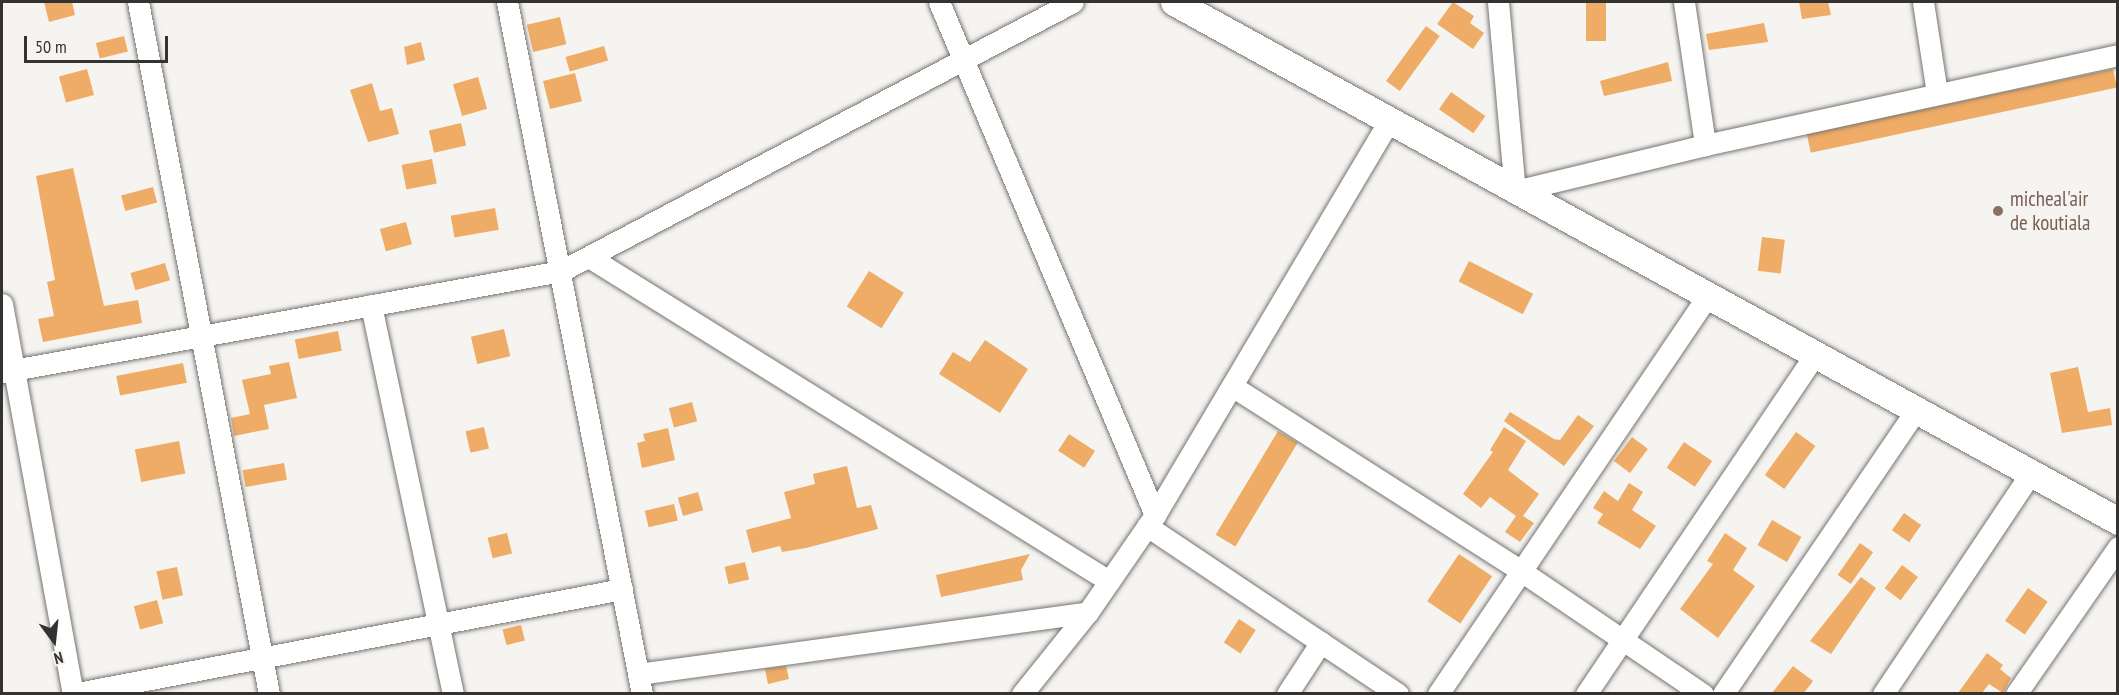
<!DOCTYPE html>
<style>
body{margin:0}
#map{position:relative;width:2119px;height:695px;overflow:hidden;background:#f6f4f1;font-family:"PT Sans Narrow",sans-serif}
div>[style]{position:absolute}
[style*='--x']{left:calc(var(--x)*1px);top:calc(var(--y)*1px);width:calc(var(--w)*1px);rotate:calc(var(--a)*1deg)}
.building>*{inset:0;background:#efac66;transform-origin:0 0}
.roads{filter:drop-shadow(0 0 2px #767371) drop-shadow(0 0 2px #767371)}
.minor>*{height:21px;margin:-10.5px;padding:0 10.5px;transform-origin:10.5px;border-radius:10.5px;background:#fff}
.tertiary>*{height:27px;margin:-13.5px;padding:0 13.5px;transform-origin:13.5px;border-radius:13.5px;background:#fff}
.dots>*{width:16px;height:16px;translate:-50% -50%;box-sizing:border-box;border:3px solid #f6f4f1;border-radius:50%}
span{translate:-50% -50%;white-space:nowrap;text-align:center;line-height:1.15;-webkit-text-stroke:4.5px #f6f4f1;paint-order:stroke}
.education-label{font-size:21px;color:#785e54}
.left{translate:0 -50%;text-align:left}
.frame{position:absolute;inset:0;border:3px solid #343332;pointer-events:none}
.north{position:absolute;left:24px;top:611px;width:60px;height:60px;-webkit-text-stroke:4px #f6f4f1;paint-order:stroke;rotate:165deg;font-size:16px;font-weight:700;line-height:24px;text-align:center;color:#343332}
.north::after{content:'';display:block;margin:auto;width:21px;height:27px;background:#343332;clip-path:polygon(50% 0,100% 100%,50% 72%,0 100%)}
.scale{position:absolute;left:24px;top:36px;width:144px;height:27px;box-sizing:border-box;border:3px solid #343332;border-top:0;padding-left:8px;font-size:18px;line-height:21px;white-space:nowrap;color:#343332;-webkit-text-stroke:4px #f6f4f1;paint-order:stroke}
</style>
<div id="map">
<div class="building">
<div style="clip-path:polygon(44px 2px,72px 2px,75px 15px,49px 22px)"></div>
<div style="clip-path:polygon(1453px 2px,1474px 16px,1470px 23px,1484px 33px,1473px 49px,1437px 24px)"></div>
<div style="left:1586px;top:2px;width:20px;height:39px"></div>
<div style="clip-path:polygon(1799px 2px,1828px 2px,1831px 15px,1802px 19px)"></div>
<div style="left:560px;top:17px;width:28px;height:34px;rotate:77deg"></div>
<div style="clip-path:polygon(1764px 23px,1768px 42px,1709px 50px,1706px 34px)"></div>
<div style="left:1426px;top:26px;width:17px;height:68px;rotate:36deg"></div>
<div style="left:124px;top:36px;width:16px;height:29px;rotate:76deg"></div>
<div style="clip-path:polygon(421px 42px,425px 60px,407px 65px,404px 47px)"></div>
<div style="left:604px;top:46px;width:15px;height:40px;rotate:74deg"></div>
<div style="clip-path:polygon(1668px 62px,1672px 81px,1604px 96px,1600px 81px)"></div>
<div style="left:87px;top:69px;width:27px;height:29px;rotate:75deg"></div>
<div style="left:2113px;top:69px;width:19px;height:313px;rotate:78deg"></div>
<div style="left:575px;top:73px;width:29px;height:33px;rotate:76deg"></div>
<div style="left:478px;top:77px;width:33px;height:26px;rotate:74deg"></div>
<div style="clip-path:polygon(372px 83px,380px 111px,392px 108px,399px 134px,368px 142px,350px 90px)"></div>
<div style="left:1451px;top:92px;width:42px;height:21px;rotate:35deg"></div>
<div style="left:461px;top:123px;width:23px;height:33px;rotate:77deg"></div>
<div style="left:432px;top:159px;width:25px;height:31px;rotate:79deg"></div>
<div style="clip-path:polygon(73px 168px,104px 306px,138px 300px,142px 323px,43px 342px,38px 319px,54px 316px,47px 282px,55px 280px,36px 176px)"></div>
<div style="left:153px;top:187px;width:16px;height:33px;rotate:75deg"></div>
<div style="left:495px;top:208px;width:22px;height:45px;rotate:80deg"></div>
<div style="left:406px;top:222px;width:23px;height:27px;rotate:75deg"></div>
<div style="left:1762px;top:237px;width:23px;height:34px;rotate:7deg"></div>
<div style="left:1469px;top:261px;width:72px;height:23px;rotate:27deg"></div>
<div style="left:165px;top:263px;width:18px;height:36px;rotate:74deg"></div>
<div style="left:869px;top:271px;width:41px;height:42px;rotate:32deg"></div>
<div style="left:504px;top:329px;width:28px;height:34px;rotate:77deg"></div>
<div style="left:338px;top:331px;width:20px;height:44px;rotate:79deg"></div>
<div style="clip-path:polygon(985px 340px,1028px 369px,1000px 413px,939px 374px,953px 352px,970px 362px)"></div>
<div style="clip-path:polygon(289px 362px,297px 398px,264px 405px,269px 429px,234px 436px,231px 418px,250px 414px,242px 380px,271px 374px,269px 366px)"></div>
<div style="left:183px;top:363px;width:20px;height:68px;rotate:79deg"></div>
<div style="clip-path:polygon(2078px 367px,2088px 412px,2110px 408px,2112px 425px,2062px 433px,2050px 373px)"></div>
<div style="left:692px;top:402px;width:20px;height:24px;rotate:75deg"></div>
<div style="clip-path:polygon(1510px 412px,1554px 439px,1560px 440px,1578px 415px,1594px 426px,1564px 466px,1504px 421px)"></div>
<div style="left:484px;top:427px;width:22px;height:19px;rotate:77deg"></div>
<div style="clip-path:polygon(1504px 427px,1526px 441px,1508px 470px,1539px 494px,1523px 516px,1534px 523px,1520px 542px,1505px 532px,1516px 516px,1490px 497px,1481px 508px,1463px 494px,1493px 452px,1490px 450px)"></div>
<div style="clip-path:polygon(668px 428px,675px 460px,642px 468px,637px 443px,645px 441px,643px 434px)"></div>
<div style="left:1278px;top:431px;width:23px;height:121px;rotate:31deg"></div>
<div style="left:1796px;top:432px;width:24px;height:53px;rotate:36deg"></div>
<div style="left:1069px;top:434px;width:31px;height:20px;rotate:33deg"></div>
<div style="left:1632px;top:437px;width:20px;height:30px;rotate:37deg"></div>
<div style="left:179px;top:441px;width:33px;height:45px;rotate:79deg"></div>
<div style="left:1684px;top:442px;width:34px;height:31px;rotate:34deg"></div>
<div style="left:284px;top:463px;width:17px;height:42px;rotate:80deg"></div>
<div style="clip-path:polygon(847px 466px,857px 508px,871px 505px,878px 529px,806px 548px,782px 552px,780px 546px,752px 553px,746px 530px,791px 518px,784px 492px,815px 484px,813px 474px)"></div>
<div style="clip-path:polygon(1629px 483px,1643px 492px,1632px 510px,1656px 526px,1640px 549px,1597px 523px,1603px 514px,1593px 508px,1604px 491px,1618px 501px)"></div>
<div style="left:698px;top:492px;width:19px;height:21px;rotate:74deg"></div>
<div style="left:674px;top:504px;width:17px;height:30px;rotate:77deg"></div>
<div style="left:1904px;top:513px;width:21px;height:21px;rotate:35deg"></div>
<div style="left:1772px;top:520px;width:34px;height:29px;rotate:30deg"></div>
<div style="left:507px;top:533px;width:21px;height:20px;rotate:76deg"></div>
<div style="clip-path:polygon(1725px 533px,1747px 548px,1733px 570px,1755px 586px,1718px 638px,1680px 609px,1713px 564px,1707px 561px)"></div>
<div style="left:1860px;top:543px;width:16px;height:39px;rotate:35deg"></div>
<div style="clip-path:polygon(1030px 554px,1021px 570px,1023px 580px,941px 597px,936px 575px)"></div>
<div style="left:1459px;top:554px;width:40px;height:57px;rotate:34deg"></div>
<div style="left:745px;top:562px;width:18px;height:21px;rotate:77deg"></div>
<div style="left:1902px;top:565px;width:20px;height:29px;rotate:37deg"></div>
<div style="left:177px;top:567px;width:29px;height:21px;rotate:78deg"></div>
<div style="clip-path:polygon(1861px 577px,1876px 588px,1831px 654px,1810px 641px)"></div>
<div style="left:2028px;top:588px;width:24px;height:40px;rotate:35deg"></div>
<div style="left:157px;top:600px;width:24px;height:24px;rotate:75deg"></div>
<div style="left:1239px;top:619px;width:20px;height:28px;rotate:33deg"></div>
<div style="left:521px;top:625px;width:16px;height:19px;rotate:76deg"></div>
<div style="clip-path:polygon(1987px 653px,2003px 665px,2000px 669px,2011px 678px,2003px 693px,1989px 684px,1982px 693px,1958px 693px)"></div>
<div style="clip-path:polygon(786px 666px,789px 679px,768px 684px,765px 669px)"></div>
<div style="clip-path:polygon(1793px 666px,1813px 681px,1804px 693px,1772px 693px)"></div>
</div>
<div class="roads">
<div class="minor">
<div style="--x:138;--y:2;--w:704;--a:79.28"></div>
<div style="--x:507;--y:2;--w:705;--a:78.96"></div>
<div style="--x:939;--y:2;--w:557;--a:67.17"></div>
<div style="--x:1498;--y:2;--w:190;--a:84.9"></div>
<div style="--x:1515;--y:191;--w:195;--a:-13.6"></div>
<div style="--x:1705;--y:145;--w:423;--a:-12.3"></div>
<div style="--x:1684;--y:2;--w:145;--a:81.6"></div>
<div style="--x:1923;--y:2;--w:93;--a:81.3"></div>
<div style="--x:589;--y:257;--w:613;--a:31.93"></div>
<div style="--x:2;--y:304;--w:396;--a:79.7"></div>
<div style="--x:371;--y:305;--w:398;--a:78.1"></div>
<div style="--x:2;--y:372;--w:568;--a:-10.24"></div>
<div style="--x:561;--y:271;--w:578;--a:-27.72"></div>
<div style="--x:1232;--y:386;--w:343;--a:32.6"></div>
<div style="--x:1521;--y:571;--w:220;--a:34.1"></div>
<div style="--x:1147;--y:526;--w:302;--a:33.8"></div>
<div style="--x:638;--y:674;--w:454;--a:-7.8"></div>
<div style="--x:72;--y:694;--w:560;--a:-10.81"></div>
<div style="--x:1022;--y:694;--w:105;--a:-51.2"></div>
<div style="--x:1088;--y:612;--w:118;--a:-55.4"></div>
<div style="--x:1155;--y:515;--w:460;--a:-59.3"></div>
<div style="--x:1287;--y:694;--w:62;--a:-56.8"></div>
<div style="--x:1438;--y:694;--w:482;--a:-55.9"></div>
<div style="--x:1586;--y:694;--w:409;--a:-56"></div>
<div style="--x:1723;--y:694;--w:343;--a:-55.8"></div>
<div style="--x:1883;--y:694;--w:266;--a:-56.2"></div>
<div style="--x:2016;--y:694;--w:179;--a:-55.2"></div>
</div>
<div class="tertiary">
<div style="--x:1174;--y:2;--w:1077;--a:28.8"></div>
</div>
</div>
<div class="dots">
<div style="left:1998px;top:211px;background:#8d6e63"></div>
</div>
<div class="education-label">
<span class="left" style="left:2010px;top:211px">micheal'air<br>de koutiala</span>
</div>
<div class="frame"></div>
<div class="north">N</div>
<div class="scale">50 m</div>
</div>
